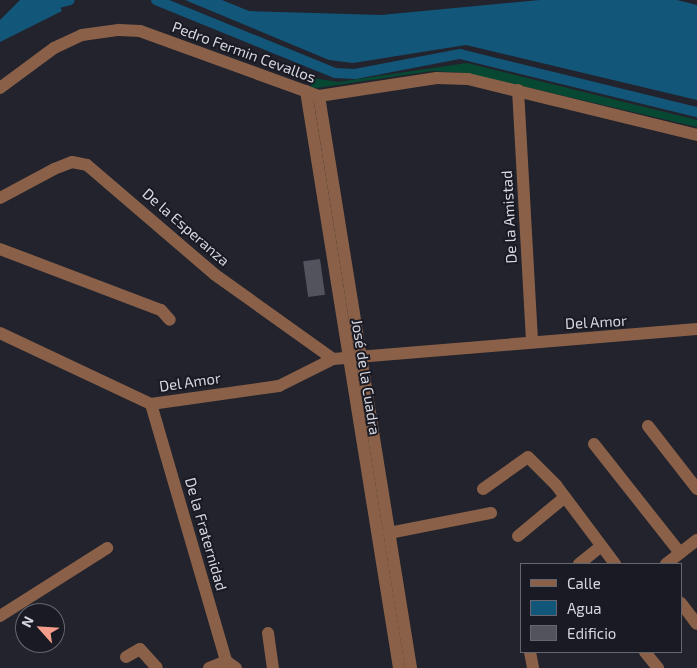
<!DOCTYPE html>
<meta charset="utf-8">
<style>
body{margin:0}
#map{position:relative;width:697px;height:668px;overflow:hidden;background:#22232d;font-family:"Exo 2",sans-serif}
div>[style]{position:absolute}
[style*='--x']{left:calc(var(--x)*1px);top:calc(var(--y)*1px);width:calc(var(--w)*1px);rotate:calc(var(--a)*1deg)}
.green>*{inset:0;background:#074833}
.water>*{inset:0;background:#125679}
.canal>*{height:10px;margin:-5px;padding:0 5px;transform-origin:5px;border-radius:5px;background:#125679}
.building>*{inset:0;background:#53535e;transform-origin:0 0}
.minor>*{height:12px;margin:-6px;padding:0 6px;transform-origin:6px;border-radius:6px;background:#8a6148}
span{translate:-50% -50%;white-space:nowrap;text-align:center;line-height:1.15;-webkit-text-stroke:4px #191a23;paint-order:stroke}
.street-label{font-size:15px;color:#d6d7de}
.legend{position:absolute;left:520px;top:563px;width:162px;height:90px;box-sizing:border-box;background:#191a23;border:1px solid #65666e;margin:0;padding:6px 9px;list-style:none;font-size:15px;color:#d6d7de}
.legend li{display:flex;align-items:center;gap:10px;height:25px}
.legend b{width:25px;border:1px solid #65666e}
.north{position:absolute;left:15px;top:603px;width:50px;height:50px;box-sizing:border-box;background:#191a23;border:1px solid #65666e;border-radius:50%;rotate:296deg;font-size:14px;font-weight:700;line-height:20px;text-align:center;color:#d6d7de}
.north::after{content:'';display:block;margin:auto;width:18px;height:22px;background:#f49d8b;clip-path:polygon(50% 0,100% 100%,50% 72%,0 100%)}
</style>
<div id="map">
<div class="green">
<div style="clip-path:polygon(467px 63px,697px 120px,697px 127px,466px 73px,432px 71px,310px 89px,313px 78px,338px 82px)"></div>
</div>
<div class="water">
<div style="clip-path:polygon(20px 0,57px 0,62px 11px,0 42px,0 20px)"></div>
<div style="clip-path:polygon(185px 0,222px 0,249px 11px,381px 15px,540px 0,677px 0,697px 5px,697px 100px,466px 45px,353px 63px,329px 60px)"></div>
</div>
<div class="canal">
<div style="--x:156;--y:0;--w:193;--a:22.2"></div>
<div style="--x:335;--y:73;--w:20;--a:3"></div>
<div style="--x:355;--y:74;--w:107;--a:-10.8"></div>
<div style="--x:460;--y:54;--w:244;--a:13.8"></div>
<div style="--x:59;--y:3;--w:11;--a:-15"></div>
</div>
<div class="building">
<div style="left:320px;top:259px;width:36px;height:17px;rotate:82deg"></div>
</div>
<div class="minor">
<div style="--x:0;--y:88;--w:67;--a:-36.5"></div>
<div style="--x:54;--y:48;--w:31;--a:-25"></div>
<div style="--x:82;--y:35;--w:37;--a:-8"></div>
<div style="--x:119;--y:30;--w:21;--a:3"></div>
<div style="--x:140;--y:31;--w:190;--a:20"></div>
<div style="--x:319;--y:96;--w:119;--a:-8.7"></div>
<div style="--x:437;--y:78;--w:31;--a:2"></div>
<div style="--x:468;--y:79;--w:236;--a:13.7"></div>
<div style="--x:518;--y:90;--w:252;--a:86.8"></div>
<div style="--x:306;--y:91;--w:584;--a:80.84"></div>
<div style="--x:319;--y:96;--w:579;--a:80.86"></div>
<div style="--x:0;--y:198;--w:61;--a:-28.2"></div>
<div style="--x:54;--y:169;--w:19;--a:-21"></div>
<div style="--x:72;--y:162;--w:15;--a:11"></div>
<div style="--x:87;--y:165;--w:167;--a:40.6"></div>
<div style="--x:214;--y:274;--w:146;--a:35.5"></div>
<div style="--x:333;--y:359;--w:365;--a:-4.7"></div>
<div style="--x:0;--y:249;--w:172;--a:20.8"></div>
<div style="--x:161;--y:310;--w:13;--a:48"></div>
<div style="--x:0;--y:333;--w:167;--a:25.2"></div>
<div style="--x:151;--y:404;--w:129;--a:-8"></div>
<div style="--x:279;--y:386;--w:60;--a:-26.6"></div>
<div style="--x:151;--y:404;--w:268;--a:73.7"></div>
<div style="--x:226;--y:661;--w:12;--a:35"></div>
<div style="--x:648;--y:426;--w:80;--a:52.1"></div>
<div style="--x:594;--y:444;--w:139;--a:51.7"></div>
<div style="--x:483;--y:489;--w:55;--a:-35.4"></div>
<div style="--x:528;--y:457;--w:40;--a:45"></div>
<div style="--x:556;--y:485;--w:99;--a:53.2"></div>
<div style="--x:389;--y:533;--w:104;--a:-11.1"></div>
<div style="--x:518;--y:536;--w:61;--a:-39.7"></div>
<div style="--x:579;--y:564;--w:28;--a:-39"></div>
<div style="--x:666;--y:564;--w:39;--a:-38"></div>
<div style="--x:681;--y:603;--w:26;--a:53"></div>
<div style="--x:0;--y:616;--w:127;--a:-32.4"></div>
<div style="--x:268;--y:633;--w:35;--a:82"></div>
<div style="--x:530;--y:652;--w:16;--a:79"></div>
<div style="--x:645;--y:652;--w:21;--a:51"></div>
<div style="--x:126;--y:657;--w:16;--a:-30"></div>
<div style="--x:140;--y:649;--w:25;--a:48"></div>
<div style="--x:209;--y:668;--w:18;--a:-22"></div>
</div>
<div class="street-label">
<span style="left:244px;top:52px;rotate:20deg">Pedro Fermin Cevallos</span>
<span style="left:509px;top:217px;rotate:-93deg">De la Amistad</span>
<span style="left:186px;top:227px;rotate:41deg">De la Esperanza</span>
<span style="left:596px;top:322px;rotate:-3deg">Del Amor</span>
<span style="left:366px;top:377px;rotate:81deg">José de la Cuadra</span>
<span style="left:190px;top:382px;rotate:-8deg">Del Amor</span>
<span style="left:206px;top:534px;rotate:74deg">De la Fraternidad</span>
</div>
<ul class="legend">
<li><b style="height:6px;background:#8a6148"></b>Calle</li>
<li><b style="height:14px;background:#125679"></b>Agua</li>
<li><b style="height:14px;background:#53535e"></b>Edificio</li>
</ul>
<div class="north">N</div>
</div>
